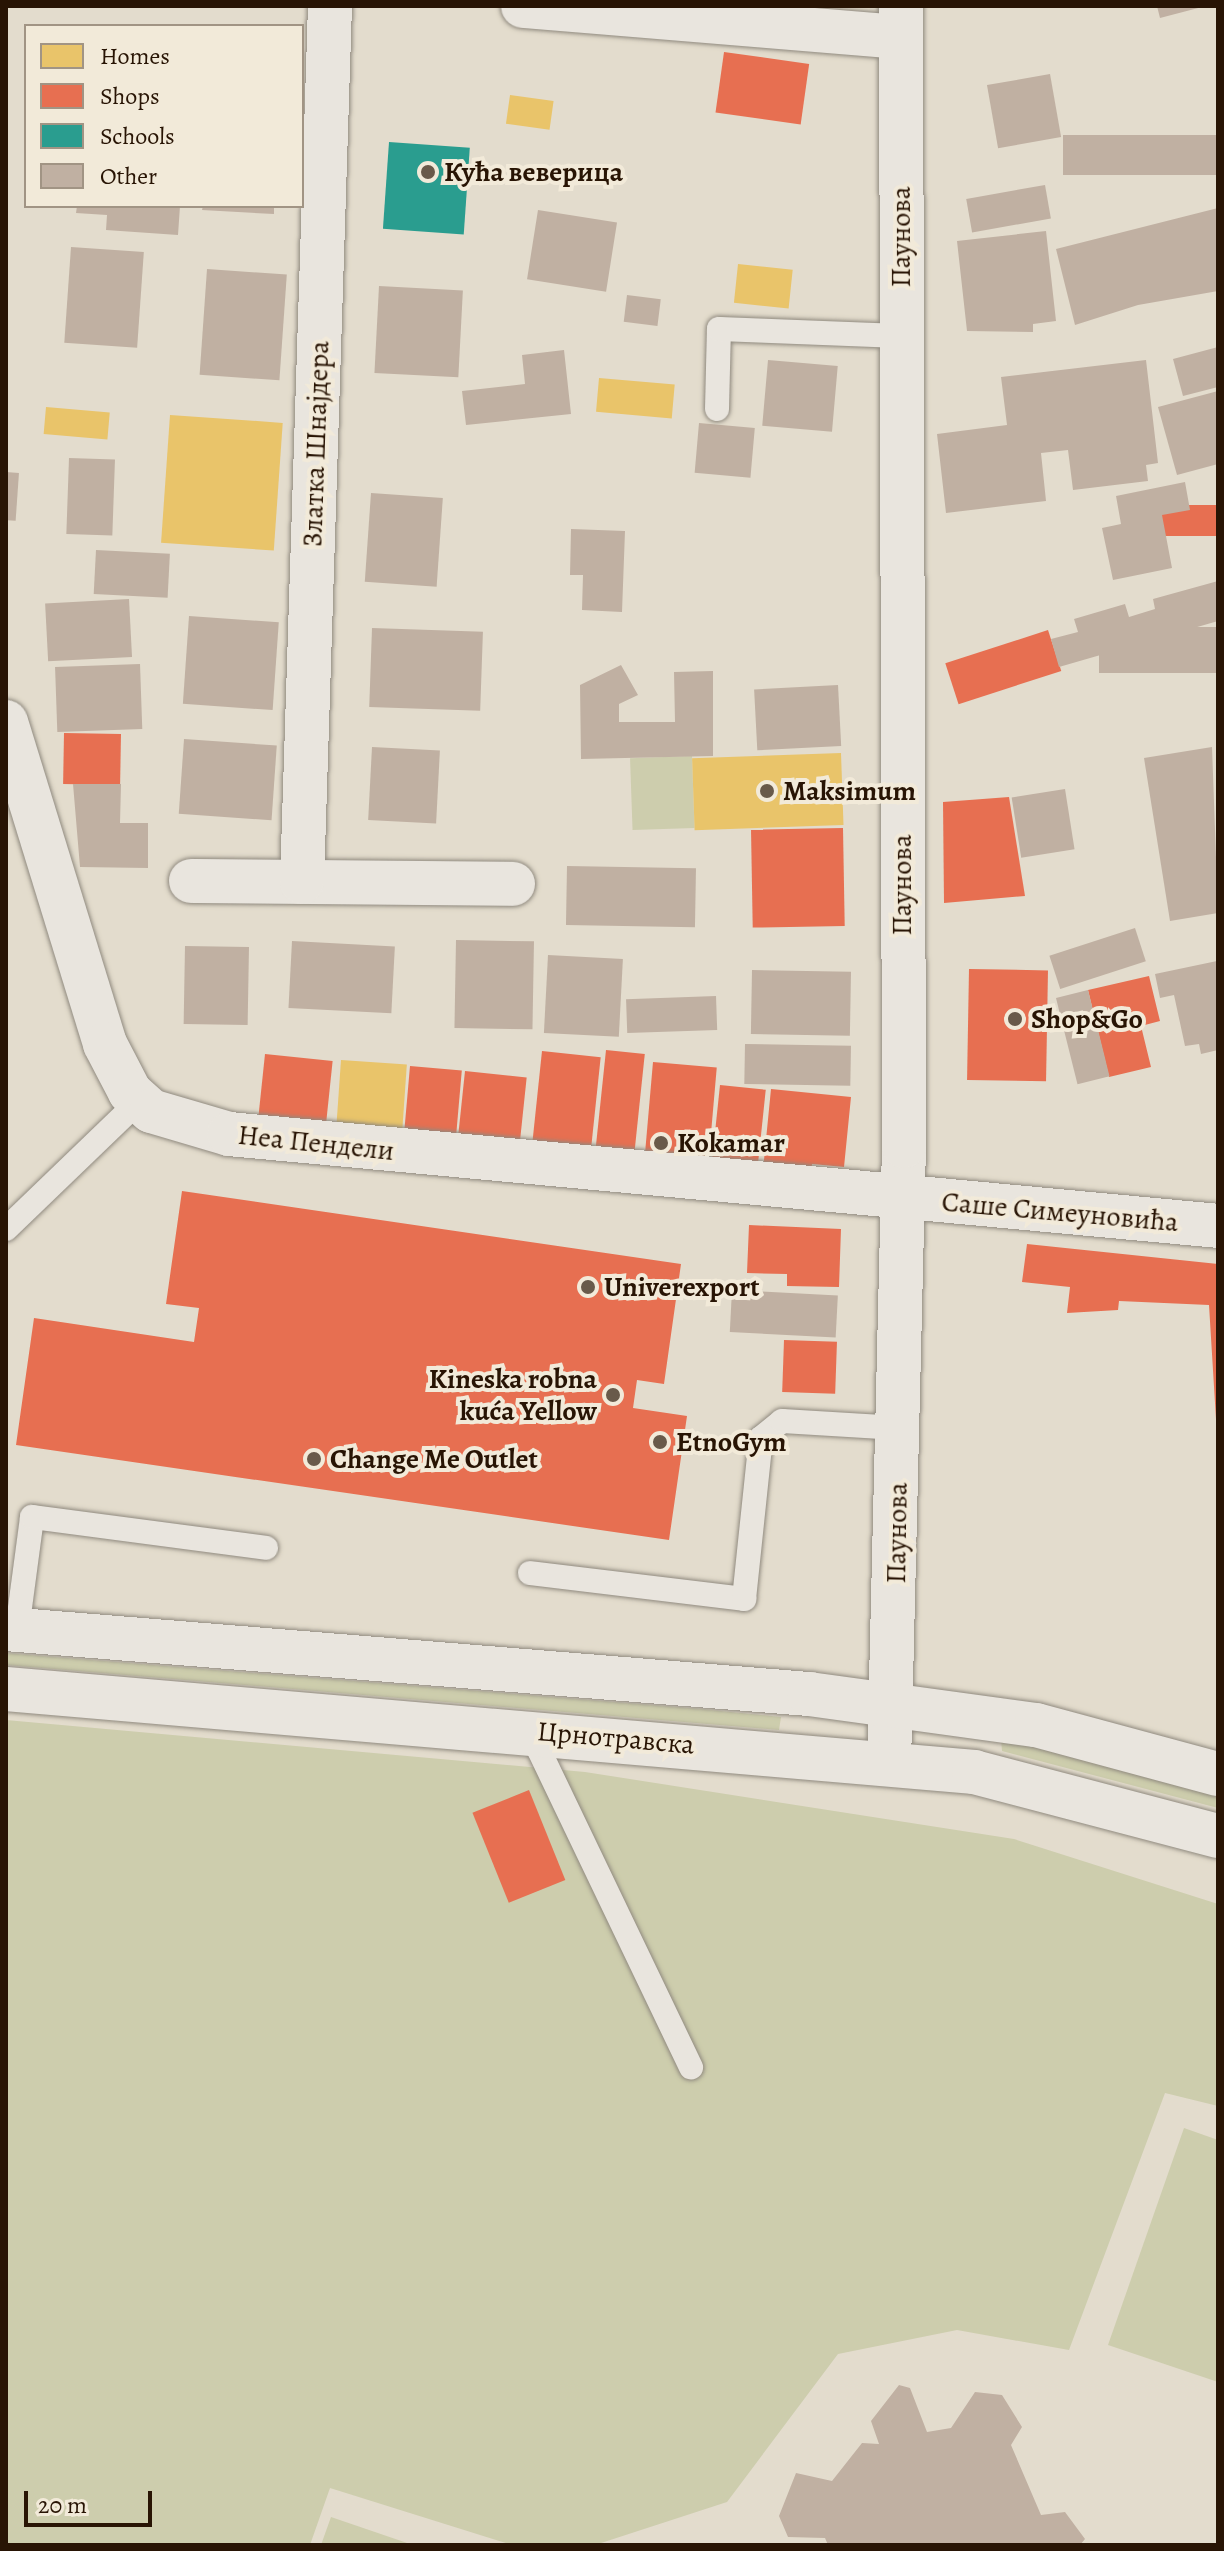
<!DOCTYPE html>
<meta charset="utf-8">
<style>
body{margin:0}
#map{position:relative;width:1224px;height:2551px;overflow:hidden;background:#e3dccd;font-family:Alegreya,serif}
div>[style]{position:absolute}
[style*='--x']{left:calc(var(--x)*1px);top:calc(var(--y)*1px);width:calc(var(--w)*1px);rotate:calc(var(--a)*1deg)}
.green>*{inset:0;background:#cdcdad;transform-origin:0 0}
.homes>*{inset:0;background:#e9c46a;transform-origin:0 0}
.shops>*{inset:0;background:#e76f51;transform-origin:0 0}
.schools>*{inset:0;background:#2a9d8f;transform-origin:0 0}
.building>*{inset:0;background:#c0b0a2;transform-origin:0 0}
.roads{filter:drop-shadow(0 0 2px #908a7f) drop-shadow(0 0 2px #908a7f)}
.service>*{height:24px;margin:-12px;padding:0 12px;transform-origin:12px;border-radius:12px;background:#e9e5de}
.minor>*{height:44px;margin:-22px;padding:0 22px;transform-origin:22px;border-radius:22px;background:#e9e5de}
.tertiary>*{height:44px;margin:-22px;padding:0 22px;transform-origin:22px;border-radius:22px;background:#e9e5de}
.secondary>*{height:44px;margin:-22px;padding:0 22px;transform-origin:22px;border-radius:22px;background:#e9e5de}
.dots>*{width:22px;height:22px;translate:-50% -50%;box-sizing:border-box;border:4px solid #f2ead9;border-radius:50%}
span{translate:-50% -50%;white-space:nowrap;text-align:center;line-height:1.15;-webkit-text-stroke:8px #f2ead9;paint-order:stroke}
.poi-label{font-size:28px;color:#281404;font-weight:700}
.left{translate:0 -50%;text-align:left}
.right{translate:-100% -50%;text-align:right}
.street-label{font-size:28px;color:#281404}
.frame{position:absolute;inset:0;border:8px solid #281404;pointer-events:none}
.legend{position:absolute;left:24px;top:24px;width:280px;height:184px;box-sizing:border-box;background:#f2ead9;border:2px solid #a19484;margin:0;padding:10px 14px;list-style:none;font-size:24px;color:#281404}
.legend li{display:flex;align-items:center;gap:16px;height:40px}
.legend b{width:40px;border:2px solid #a19484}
.scale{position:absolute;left:24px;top:2491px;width:128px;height:36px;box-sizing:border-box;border:4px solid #281404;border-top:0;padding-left:10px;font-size:24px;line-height:28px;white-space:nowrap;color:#281404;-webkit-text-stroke:6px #f2ead9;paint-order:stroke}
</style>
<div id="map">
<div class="green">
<div style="left:692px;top:756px;width:72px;height:62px;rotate:88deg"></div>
<div style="clip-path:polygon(6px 1653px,701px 1709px,781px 1717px,779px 1730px,6px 1665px)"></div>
<div style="clip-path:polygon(6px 1720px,585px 1772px,1014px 1839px,1218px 1904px,1218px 2106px,1165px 2093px,1069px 2350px,957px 2330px,838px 2354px,727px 2502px,595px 2545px,512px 2545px,330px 2488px,310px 2545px,6px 2545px)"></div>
<div style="clip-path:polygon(1001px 1739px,1218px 1793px,1218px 1808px,1002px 1751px)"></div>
<div style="clip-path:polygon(1184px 2128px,1218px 2140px,1218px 2382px,1108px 2345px)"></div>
<div style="clip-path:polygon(331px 2517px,413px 2545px,321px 2545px)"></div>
</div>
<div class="homes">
<div style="left:510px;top:95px;width:44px;height:29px;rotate:8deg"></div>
<div style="left:738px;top:264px;width:55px;height:39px;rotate:6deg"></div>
<div style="left:599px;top:378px;width:76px;height:34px;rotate:5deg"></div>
<div style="left:46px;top:407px;width:64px;height:27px;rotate:5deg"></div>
<div style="left:170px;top:415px;width:113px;height:128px;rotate:4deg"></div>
<div style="left:841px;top:753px;width:72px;height:149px;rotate:88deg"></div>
<div style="left:341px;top:1060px;width:66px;height:72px;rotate:4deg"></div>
</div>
<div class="shops">
<div style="left:724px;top:52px;width:86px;height:61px;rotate:8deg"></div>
<div style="left:1218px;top:505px;width:31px;height:57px;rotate:90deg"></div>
<div style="left:1048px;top:630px;width:43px;height:108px;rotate:72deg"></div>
<div style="left:64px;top:733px;width:57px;height:51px;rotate:1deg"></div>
<div style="clip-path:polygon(1009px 797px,1025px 896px,944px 903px,943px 802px)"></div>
<div style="left:843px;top:828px;width:98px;height:92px;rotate:89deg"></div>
<div style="left:969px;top:969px;width:79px;height:111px;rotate:1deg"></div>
<div style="clip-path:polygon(1149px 976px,1160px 1021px,1141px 1026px,1151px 1067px,1109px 1077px,1088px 990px)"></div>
<div style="left:606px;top:1050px;width:39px;height:105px;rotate:6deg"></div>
<div style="left:542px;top:1051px;width:59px;height:99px;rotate:6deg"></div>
<div style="left:265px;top:1054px;width:68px;height:71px;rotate:6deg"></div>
<div style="left:653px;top:1062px;width:64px;height:96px;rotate:5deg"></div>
<div style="left:410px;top:1066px;width:52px;height:72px;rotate:5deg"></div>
<div style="left:465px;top:1071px;width:62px;height:71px;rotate:6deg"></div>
<div style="left:720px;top:1085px;width:46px;height:80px;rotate:6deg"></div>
<div style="clip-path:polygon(771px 1089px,851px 1097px,844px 1167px,812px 1164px,811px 1175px,763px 1170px)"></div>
<div style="clip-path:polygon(182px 1191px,681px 1264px,664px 1384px,637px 1380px,633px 1408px,687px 1416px,669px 1540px,16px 1445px,34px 1318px,194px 1342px,199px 1308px,166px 1304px)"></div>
<div style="clip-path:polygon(749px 1225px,841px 1229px,839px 1287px,787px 1286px,787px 1274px,747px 1273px)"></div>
<div style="clip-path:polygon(1027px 1244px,1218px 1264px,1218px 1452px,1209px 1305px,1119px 1301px,1118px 1310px,1067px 1313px,1070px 1287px,1022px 1282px)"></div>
<div style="left:784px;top:1340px;width:53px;height:52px;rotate:2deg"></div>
<div style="left:529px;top:1790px;width:97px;height:61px;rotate:68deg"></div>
</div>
<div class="schools">
<div style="left:389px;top:142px;width:81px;height:87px;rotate:4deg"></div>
</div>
<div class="building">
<div style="clip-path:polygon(1157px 6px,1202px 6px,1202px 7px,1160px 18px)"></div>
<div style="left:1050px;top:74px;width:64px;height:64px;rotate:80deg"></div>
<div style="left:1218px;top:135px;width:40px;height:155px;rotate:90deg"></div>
<div style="left:1045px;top:185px;width:34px;height:80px;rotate:80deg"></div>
<div style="clip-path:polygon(77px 206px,180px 206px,178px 235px,106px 230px,107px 215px,76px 213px)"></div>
<div style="clip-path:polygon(203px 206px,274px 206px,274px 214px,202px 210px)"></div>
<div style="clip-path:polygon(1218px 208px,1218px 291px,1138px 305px,1075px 325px,1056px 249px)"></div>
<div style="left:538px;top:210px;width:80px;height:70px;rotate:9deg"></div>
<div style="clip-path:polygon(1046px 231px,1056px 321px,1033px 324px,1033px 332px,967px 331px,957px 241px)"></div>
<div style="left:71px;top:247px;width:73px;height:96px;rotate:4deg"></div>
<div style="left:207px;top:269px;width:80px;height:106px;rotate:4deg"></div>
<div style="left:379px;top:286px;width:84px;height:87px;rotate:3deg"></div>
<div style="left:627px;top:295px;width:34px;height:27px;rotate:7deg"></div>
<div style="clip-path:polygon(1218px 347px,1218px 387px,1183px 396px,1173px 359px)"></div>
<div style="clip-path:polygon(564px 350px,571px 414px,466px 425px,462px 391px,525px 384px,522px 355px)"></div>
<div style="left:768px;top:360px;width:70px;height:66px;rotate:5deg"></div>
<div style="clip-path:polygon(1146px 360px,1158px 463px,1146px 465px,1148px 481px,1073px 490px,1068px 450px,1041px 453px,1046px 501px,946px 513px,937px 434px,1007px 425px,1001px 377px)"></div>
<div style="clip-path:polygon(1218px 391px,1218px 464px,1177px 475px,1158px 407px)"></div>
<div style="left:699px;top:423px;width:56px;height:50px;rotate:5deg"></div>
<div style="left:69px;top:458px;width:46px;height:76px;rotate:2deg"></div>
<div style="left:6px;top:472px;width:13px;height:48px;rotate:4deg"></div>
<div style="clip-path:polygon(1185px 482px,1190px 510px,1162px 515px,1172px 568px,1113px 580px,1102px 528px,1121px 524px,1116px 496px)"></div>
<div style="left:371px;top:493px;width:72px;height:89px;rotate:4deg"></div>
<div style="clip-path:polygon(571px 529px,625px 531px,622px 612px,582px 610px,583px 575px,570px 575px)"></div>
<div style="left:96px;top:550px;width:74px;height:44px;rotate:3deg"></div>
<div style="clip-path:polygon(1218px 581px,1218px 621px,1059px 667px,1051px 639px,1078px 632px,1074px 619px,1125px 604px,1129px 617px,1155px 609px,1153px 599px)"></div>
<div style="left:129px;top:599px;width:58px;height:84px;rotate:87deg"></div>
<div style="left:189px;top:616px;width:90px;height:88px;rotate:4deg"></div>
<div style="left:1218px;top:627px;width:46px;height:119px;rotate:90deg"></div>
<div style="left:372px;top:628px;width:111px;height:79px;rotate:2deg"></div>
<div style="left:140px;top:664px;width:65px;height:85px;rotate:88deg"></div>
<div style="clip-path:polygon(621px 665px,638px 695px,619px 704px,619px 722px,675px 722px,674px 672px,713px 671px,713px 756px,581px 759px,580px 685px)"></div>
<div style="left:838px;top:685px;width:61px;height:84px;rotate:87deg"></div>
<div style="left:184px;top:739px;width:93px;height:75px;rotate:4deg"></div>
<div style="left:372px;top:747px;width:68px;height:73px;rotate:3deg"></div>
<div style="clip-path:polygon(1212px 747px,1218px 913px,1170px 921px,1144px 758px)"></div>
<div style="clip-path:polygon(73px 784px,121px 784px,120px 823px,148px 823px,148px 868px,80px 867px)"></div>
<div style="left:1065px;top:789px;width:61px;height:54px;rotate:81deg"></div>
<div style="left:567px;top:866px;width:129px;height:59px;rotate:1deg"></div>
<div style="left:1135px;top:928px;width:35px;height:90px;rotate:72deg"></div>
<div style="left:456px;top:940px;width:78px;height:88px;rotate:1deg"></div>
<div style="left:292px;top:941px;width:103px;height:67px;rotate:3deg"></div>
<div style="left:185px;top:946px;width:64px;height:78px;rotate:1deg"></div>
<div style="left:548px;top:955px;width:75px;height:78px;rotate:3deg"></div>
<div style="clip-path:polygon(1217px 961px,1218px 1050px,1201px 1054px,1199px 1044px,1185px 1046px,1174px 995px,1160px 998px,1155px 974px)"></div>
<div style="left:752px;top:970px;width:99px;height:64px;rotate:1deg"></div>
<div style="left:1088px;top:990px;width:89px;height:33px;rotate:76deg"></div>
<div style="left:716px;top:996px;width:34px;height:90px;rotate:88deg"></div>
<div style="left:745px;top:1044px;width:106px;height:40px;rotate:1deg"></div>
<div style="left:732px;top:1290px;width:106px;height:42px;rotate:3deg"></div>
<div style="clip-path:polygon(899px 2385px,910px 2388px,927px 2432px,951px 2428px,975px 2392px,1002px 2395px,1022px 2427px,1011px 2445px,1041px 2515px,1065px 2512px,1085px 2539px,1080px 2545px,828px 2545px,825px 2538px,788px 2537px,779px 2516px,796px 2473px,832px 2481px,862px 2443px,879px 2444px,871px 2421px)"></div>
</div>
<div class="roads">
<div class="service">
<div style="--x:717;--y:409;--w:80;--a:-88.6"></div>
<div style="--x:719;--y:329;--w:182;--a:2.2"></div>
<div style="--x:6;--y:1229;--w:185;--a:-43.9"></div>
<div style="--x:530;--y:1573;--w:216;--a:6.9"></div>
<div style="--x:744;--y:1599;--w:162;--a:-84"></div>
<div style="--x:761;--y:1438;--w:27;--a:-39"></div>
<div style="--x:782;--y:1421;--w:117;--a:3.4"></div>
<div style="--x:17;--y:1630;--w:114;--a:-82.4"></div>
<div style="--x:32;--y:1517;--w:236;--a:7.5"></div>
<div style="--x:539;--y:1731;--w:19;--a:90"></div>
<div style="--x:539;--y:1750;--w:352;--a:64.4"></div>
</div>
<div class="minor">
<div style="--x:523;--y:6;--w:379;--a:4.7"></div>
<div style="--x:6;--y:722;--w:337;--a:72.9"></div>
<div style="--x:105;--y:1044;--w:54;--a:62.5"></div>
<div style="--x:130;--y:1092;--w:28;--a:42"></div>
<div style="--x:151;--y:1111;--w:81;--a:16.4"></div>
<div style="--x:229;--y:1134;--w:993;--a:5.31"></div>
<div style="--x:191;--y:881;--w:322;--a:0.5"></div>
<div style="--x:302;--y:882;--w:876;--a:-88.17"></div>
</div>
<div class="tertiary">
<div style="--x:889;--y:1764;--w:618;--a:-88.61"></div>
<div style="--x:904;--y:1146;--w:1140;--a:-90.15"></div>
</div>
<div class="secondary">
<div style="--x:6;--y:1629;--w:806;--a:4.63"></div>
<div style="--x:809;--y:1694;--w:229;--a:7.8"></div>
<div style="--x:1036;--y:1725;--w:188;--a:15.1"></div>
<div style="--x:6;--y:1689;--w:972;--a:4.9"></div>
<div style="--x:974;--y:1772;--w:252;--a:14.7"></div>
</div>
</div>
<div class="dots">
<div style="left:428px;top:172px;background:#695a4a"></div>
<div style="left:767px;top:791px;background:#695a4a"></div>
<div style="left:1015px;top:1019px;background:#695a4a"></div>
<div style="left:661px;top:1143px;background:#695a4a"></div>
<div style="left:588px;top:1287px;background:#695a4a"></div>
<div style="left:613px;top:1395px;background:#695a4a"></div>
<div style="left:660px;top:1442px;background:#695a4a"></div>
<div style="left:314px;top:1459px;background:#695a4a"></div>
</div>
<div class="poi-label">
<span class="left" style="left:444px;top:172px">Кућа веверица</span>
<span class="left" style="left:783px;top:791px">Maksimum</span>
<span class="left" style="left:1031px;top:1019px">Shop&amp;Go</span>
<span class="left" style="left:677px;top:1143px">Kokamar</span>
<span class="left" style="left:604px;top:1287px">Univerexport</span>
<span class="right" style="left:597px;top:1395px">Kineska robna<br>kuća Yellow</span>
<span class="left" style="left:676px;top:1442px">EtnoGym</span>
<span class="left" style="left:330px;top:1459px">Change Me Outlet</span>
</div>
<div class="street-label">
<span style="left:901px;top:237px;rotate:-90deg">Паунова</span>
<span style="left:316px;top:444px;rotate:-88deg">Златка Шнајдера</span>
<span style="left:902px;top:885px;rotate:-90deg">Паунова</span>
<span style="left:316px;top:1143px;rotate:6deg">Неа Пендели</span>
<span style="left:1060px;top:1212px;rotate:5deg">Саше Симеуновића</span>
<span style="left:897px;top:1533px;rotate:-89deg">Паунова</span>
<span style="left:616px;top:1738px;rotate:5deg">Црнотравска</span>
</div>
<div class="frame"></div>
<ul class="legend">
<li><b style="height:22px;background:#e9c46a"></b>Homes</li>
<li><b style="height:22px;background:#e76f51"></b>Shops</li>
<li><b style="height:22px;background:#2a9d8f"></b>Schools</li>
<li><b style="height:22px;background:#c0b0a2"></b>Other</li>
</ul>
<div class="scale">20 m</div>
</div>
